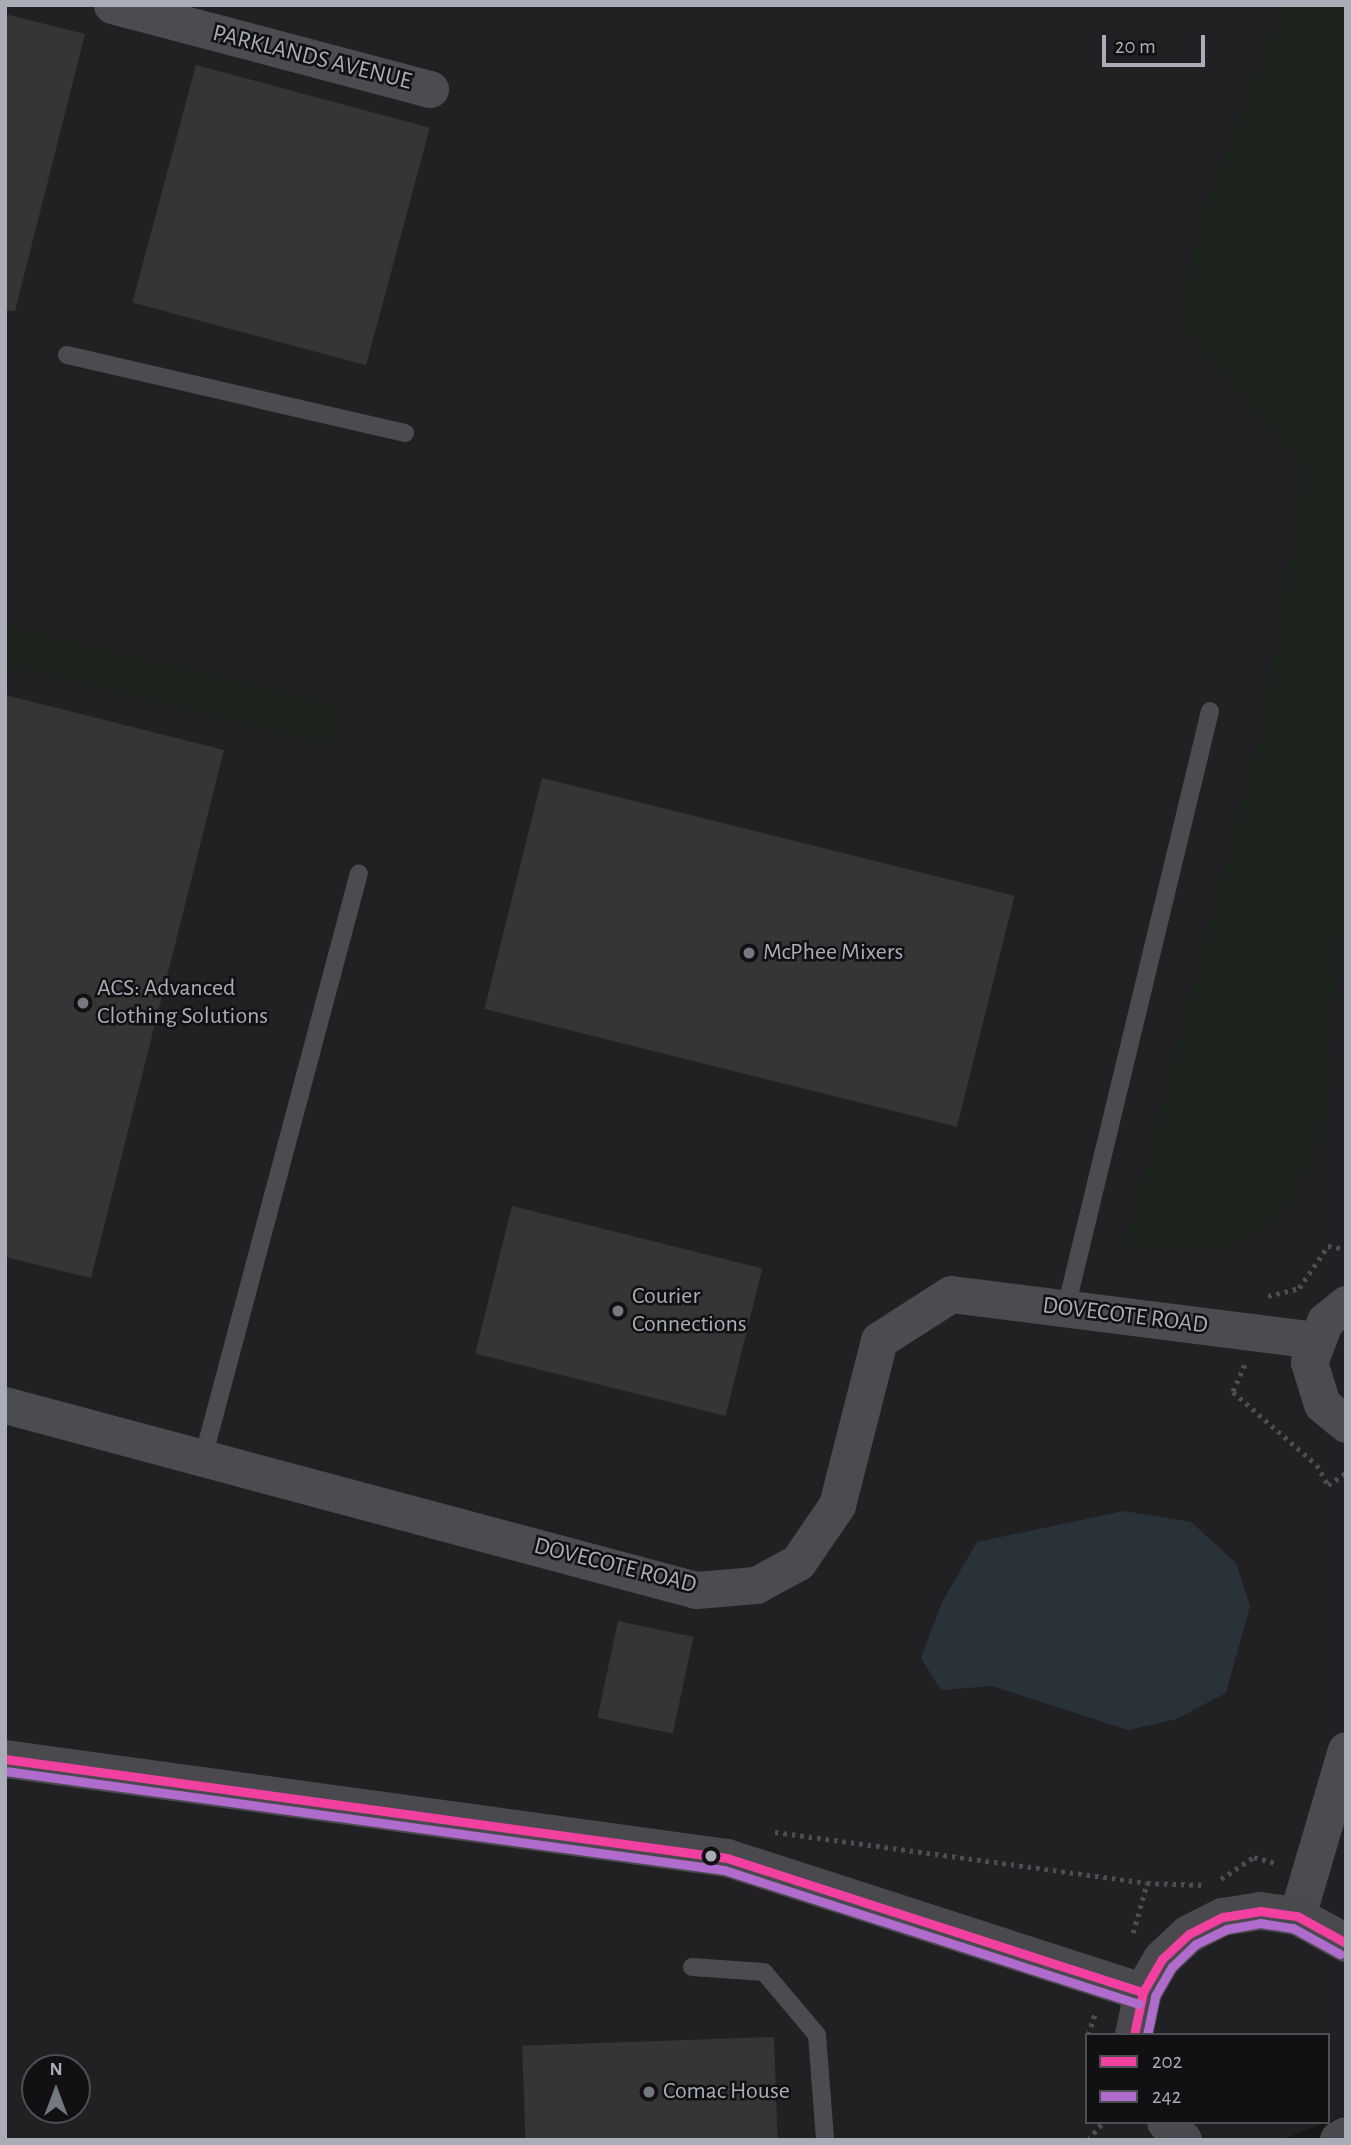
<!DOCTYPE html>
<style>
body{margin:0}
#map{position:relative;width:1351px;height:2145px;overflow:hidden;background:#171717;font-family:"Alegreya Sans",sans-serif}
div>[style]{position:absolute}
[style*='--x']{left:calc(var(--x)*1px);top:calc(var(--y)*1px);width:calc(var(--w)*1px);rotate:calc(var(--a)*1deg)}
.built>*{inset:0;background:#212123}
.green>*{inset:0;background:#1d241e;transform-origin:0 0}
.water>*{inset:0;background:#2a3239}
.building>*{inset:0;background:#353536;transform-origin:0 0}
.path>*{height:4.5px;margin-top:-2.25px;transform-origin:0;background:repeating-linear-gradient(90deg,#4d4e52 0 3.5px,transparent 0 8.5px)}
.lane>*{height:18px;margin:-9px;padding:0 9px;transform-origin:9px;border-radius:9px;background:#4b4c50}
.street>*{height:37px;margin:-18.5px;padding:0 18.5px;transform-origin:18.5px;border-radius:18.5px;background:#4b4c50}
.secondary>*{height:38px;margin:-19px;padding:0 19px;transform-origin:19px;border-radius:19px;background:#4a4a4e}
.bus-1>*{height:9px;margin:-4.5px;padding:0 4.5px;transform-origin:4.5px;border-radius:4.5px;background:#f240a1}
.bus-2>*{height:9px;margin:-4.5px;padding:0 4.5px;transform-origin:4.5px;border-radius:4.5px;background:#b06ccc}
.dots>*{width:19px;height:19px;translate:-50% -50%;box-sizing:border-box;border:4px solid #111113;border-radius:50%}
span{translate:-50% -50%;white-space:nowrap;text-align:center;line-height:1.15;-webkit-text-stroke:5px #111113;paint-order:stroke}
.street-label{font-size:24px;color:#a8adb8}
.poi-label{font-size:24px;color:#a8adb8}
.left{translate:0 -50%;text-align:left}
.frame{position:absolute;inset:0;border:7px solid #a8adb8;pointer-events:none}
.legend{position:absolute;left:1085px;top:2033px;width:245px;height:91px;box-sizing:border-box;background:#111113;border:2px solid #4d4f55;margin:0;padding:9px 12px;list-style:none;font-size:21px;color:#a8adb8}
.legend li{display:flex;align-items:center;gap:14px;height:35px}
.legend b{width:35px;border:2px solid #4d4f55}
.north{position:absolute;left:21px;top:2054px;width:70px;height:70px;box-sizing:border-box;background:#111113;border:2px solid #4d4f55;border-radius:50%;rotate:0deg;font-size:19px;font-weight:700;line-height:28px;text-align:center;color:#a8adb8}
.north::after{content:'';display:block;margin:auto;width:24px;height:32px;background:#757880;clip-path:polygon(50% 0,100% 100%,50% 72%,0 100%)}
.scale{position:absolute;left:1102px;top:35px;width:103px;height:32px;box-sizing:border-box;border:4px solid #a8adb8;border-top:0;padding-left:9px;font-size:21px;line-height:24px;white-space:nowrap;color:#a8adb8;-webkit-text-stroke:5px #111113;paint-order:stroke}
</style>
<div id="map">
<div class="built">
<div style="clip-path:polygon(evenodd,5px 5px,1346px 5px,1346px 2115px,1328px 2122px,1328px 2035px,1087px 2035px,1087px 2122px,1327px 2122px,1280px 2140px,5px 2140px,5px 5px,35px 2068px,77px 2068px,77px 2110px,35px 2110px,35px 2068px)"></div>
</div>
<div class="green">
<div style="clip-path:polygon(1282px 5px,1346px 5px,1346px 875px,1322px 1141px,1284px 1215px,1229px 1248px,1122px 1252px,1262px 722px,1304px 468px,1180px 324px,1198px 223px)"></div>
<div style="left:5px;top:624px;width:344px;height:40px;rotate:14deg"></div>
</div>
<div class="water">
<div style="clip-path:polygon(1124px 1511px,1191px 1522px,1236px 1563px,1250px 1606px,1226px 1693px,1176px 1719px,1128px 1730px,992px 1686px,941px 1690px,921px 1658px,942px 1602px,977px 1542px)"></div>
</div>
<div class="building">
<div style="clip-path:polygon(5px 14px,85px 34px,15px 311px,5px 310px)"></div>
<div style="left:196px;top:65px;width:242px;height:246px;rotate:15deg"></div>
<div style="clip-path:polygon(5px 695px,224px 750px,91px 1278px,5px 1257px)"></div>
<div style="left:542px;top:778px;width:487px;height:238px;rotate:14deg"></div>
<div style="left:512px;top:1206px;width:258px;height:152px;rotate:14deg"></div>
<div style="left:618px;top:1621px;width:77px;height:99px;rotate:12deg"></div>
<div style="left:774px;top:2037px;width:103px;height:252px;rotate:88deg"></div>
</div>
<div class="path">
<div style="--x:327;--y:5;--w:2;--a:0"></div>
<div style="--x:1268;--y:1296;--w:32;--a:-14"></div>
<div style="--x:1299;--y:1288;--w:51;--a:-55.4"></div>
<div style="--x:1328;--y:1246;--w:18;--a:9"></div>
<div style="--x:1245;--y:1365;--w:30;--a:114"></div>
<div style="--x:1233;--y:1392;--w:111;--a:41"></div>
<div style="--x:1317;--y:1465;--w:23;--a:61"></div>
<div style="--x:1328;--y:1485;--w:22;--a:-34"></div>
<div style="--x:775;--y:1832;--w:375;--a:7.8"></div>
<div style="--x:1147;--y:1883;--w:57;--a:2"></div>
<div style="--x:1221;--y:1879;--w:40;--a:-34"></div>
<div style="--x:1254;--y:1857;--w:22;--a:16"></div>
<div style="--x:1133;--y:1933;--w:52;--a:-74.4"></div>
<div style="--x:1088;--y:2035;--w:22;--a:-72"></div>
<div style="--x:1088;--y:2140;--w:23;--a:-50"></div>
</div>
<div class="lane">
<div style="--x:67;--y:355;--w:347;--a:13"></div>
<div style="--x:1066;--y:1308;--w:614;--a:-76.44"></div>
<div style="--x:203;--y:1458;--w:605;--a:-75.07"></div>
<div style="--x:692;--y:1967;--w:72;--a:4"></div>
<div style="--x:764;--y:1972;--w:82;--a:49.9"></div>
<div style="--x:817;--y:2035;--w:105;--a:85.6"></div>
</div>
<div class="street">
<div style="--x:112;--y:5;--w:329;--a:14.8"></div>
<div style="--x:1346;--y:1304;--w:27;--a:141"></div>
<div style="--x:1325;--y:1321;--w:44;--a:111.3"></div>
<div style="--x:1309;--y:1362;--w:44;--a:72.8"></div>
<div style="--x:1322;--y:1404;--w:31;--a:40"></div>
<div style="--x:5;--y:1405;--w:715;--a:14.99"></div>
<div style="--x:696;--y:1590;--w:60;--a:-4.8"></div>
<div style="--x:756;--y:1585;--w:48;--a:-28.7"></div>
<div style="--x:798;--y:1562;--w:69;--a:-55.6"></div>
<div style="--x:837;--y:1505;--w:170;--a:-75.7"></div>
<div style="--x:879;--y:1340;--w:85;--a:-32.6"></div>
<div style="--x:951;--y:1294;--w:366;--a:7.2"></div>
<div style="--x:1297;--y:1916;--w:173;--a:-73.6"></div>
</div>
<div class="secondary">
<div style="--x:5;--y:1759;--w:729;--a:7.81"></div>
<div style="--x:727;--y:1858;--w:437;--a:17.9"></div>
<div style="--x:1134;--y:2035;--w:44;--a:-78.2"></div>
<div style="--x:1143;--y:1992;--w:38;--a:-60"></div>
<div style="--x:1162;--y:1959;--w:37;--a:-43"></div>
<div style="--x:1189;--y:1934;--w:38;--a:-27"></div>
<div style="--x:1223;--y:1917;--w:37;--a:-9"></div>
<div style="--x:1260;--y:1911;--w:37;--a:8"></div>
<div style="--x:1297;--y:1916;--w:56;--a:28.9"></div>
<div style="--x:1166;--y:2122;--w:25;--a:47"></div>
<div style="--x:1339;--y:2140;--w:8;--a:-30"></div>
</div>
<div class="bus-1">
<div style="--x:5;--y:1759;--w:729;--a:7.81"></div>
<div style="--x:727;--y:1858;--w:437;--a:17.9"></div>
<div style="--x:1134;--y:2035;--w:44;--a:-78.2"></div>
<div style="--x:1143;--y:1992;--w:38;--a:-60"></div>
<div style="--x:1162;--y:1959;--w:37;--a:-43"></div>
<div style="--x:1189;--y:1934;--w:38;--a:-27"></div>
<div style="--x:1223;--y:1917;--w:37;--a:-9"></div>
<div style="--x:1260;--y:1911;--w:37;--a:8"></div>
<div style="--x:1297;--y:1916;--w:56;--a:28.9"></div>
</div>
<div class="bus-2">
<div style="--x:5;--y:1771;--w:726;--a:7.84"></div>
<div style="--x:724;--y:1870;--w:436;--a:17.9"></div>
<div style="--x:1147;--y:2035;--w:40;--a:-78"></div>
<div style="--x:1155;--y:1996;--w:34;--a:-60"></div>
<div style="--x:1172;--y:1967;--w:33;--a:-44"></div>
<div style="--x:1196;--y:1944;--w:34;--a:-26"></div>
<div style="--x:1227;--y:1929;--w:34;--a:-10"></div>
<div style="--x:1260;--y:1923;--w:33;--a:9"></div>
<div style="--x:1293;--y:1928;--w:54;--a:29"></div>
</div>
<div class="dots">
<div style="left:749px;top:953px;background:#757880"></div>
<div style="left:83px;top:1003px;background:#757880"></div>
<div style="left:618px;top:1311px;background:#757880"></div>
<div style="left:711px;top:1856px;background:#a8adb8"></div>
<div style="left:649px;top:2092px;background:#757880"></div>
</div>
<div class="street-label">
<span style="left:312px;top:58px;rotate:14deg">PARKLANDS AVENUE</span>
<span style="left:1125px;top:1316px;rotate:7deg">DOVECOTE ROAD</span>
<span style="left:615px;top:1566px;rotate:14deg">DOVECOTE ROAD</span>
</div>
<div class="poi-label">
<span class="left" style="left:763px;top:953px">McPhee Mixers</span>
<span class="left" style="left:97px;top:1003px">ACS: Advanced<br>Clothing Solutions</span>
<span class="left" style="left:632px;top:1311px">Courier<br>Connections</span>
<span class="left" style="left:663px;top:2092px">Comac House</span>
</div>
<div class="frame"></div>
<ul class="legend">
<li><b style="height:9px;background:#f240a1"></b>202</li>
<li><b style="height:9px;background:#b06ccc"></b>242</li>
</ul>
<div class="north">N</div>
<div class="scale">20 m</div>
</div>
